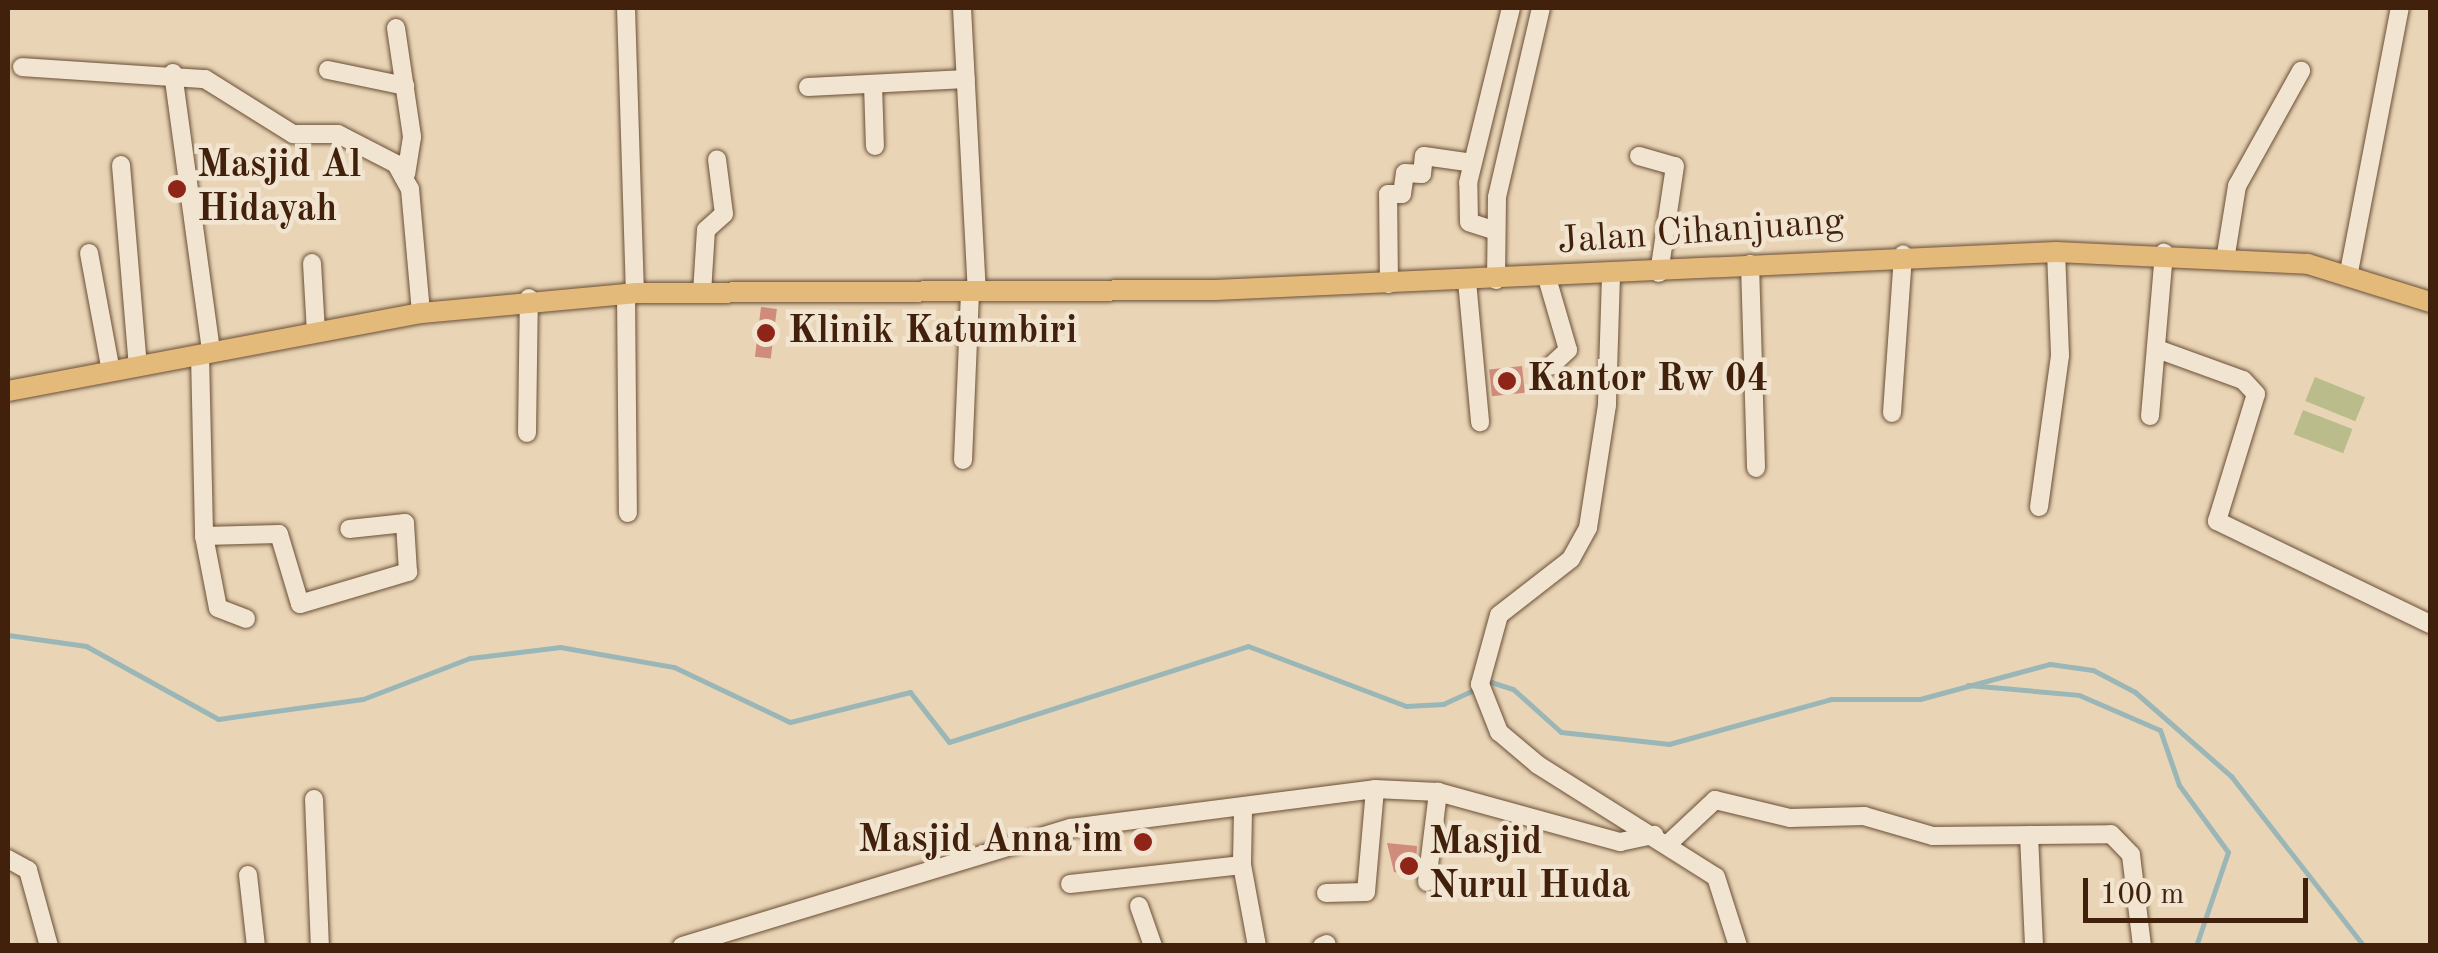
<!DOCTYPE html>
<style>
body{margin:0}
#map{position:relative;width:2438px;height:953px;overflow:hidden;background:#e9d5b6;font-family:"Old Standard TT",serif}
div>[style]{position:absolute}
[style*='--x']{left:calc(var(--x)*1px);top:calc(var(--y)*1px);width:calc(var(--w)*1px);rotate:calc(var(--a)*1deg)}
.green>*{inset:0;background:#bbbc8b;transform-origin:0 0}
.stream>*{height:5px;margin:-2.5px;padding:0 2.5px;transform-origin:2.5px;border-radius:2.5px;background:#9ab6b7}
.building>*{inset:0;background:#d08c7a;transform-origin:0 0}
.roads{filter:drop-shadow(0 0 2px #6b4e36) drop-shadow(0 0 2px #6b4e36)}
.minor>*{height:18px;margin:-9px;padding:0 9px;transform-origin:9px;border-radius:9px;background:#f1e4d0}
.major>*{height:20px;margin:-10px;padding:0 10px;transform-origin:10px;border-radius:10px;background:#e4ba7b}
.dots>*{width:28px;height:28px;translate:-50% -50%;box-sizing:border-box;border:5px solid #f1e4d0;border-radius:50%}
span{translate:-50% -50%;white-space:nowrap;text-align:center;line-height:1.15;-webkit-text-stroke:9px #f1e4d0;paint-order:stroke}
.poi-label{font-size:38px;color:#41210b;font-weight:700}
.left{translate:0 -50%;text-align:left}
.right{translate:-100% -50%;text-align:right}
.street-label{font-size:38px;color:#41210b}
.frame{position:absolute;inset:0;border:10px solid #41210b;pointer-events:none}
.scale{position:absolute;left:2083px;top:878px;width:225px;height:45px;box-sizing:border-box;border:5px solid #41210b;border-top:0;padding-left:12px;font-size:30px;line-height:35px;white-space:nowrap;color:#41210b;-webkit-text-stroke:8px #f1e4d0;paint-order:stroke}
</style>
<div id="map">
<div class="green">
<div style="left:2315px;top:377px;width:54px;height:26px;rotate:22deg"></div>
<div style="left:2303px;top:410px;width:53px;height:26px;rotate:21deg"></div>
</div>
<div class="stream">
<div style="--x:8;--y:635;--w:79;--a:8"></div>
<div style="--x:86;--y:646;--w:151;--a:28.9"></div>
<div style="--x:218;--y:719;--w:146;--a:-7.9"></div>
<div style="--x:363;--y:699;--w:115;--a:-21"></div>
<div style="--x:470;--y:658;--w:91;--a:-7"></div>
<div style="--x:560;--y:647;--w:116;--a:10"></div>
<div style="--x:674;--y:667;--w:128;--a:25.4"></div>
<div style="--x:790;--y:722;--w:124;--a:-14"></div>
<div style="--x:910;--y:692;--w:63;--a:52"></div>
<div style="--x:949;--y:742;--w:314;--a:-17.8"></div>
<div style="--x:1248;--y:646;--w:169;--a:20.8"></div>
<div style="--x:1406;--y:706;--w:37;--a:-3"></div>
<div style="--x:1443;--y:704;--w:53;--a:-24.6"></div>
<div style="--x:1491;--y:682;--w:23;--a:18"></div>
<div style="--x:1513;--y:689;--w:64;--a:41.9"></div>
<div style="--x:1561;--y:732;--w:109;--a:6.3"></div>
<div style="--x:1669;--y:744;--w:168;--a:-15.5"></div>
<div style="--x:1831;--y:699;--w:89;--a:0"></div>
<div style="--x:1920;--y:699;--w:135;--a:-15.1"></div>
<div style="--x:2050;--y:664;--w:43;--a:7.9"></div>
<div style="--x:2093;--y:670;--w:47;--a:27.6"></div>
<div style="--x:2135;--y:692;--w:128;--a:41.2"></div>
<div style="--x:2231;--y:776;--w:216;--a:52"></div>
<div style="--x:1968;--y:685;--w:111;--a:5.1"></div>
<div style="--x:2079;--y:695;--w:88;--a:23.4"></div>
<div style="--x:2160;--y:730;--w:58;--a:70.9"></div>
<div style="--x:2179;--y:785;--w:83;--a:53.8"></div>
<div style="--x:2228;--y:852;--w:99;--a:108.8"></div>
</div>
<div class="building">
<div style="left:761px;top:307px;width:16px;height:50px;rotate:7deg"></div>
<div style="left:1522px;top:366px;width:27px;height:33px;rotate:84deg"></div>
<div style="clip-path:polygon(1387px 843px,1417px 846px,1415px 876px,1394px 872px)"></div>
</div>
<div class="roads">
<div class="minor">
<div style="--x:626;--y:8;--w:285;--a:88.2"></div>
<div style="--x:962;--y:8;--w:283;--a:87"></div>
<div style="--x:396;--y:28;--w:110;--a:81.6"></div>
<div style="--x:412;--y:137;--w:37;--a:99"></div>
<div style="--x:22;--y:67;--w:183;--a:3.8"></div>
<div style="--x:205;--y:79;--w:104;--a:32"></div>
<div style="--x:293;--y:134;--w:45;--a:0"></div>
<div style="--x:338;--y:134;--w:65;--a:27.3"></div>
<div style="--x:396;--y:164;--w:29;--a:61"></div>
<div style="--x:410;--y:189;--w:124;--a:84.9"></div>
<div style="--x:328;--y:70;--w:79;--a:11.7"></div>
<div style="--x:173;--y:73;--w:282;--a:82.2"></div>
<div style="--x:873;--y:84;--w:62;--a:88.2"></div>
<div style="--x:808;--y:87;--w:158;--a:-2.9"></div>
<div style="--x:1639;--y:156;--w:37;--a:16"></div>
<div style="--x:1675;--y:166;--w:108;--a:98.5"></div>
<div style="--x:121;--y:165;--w:202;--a:85.2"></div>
<div style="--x:1496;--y:231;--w:28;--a:-162"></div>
<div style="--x:1469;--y:222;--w:39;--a:-91"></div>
<div style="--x:1468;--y:183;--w:180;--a:-76.2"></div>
<div style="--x:89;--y:253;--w:121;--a:79.5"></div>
<div style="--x:2226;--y:254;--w:69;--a:-80.8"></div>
<div style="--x:2237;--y:186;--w:132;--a:-60.9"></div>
<div style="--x:312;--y:263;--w:70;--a:86.7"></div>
<div style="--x:1750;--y:264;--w:204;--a:88.3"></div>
<div style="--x:1611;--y:276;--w:129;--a:91.8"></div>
<div style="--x:1607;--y:405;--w:124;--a:98.8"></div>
<div style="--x:1588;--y:528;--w:35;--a:119"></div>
<div style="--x:1571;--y:559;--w:91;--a:142.1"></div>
<div style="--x:1499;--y:615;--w:72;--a:105.4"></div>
<div style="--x:1480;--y:684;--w:52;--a:68.4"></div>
<div style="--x:1499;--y:732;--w:51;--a:40.2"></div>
<div style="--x:1538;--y:765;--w:210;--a:32.2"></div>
<div style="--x:1716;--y:877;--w:72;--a:72.3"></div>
<div style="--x:2348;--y:277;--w:274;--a:-79.1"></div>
<div style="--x:1547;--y:278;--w:75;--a:73.7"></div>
<div style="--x:1568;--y:350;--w:23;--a:137"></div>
<div style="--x:1496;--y:280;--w:83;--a:-89.3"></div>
<div style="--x:1497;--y:197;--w:194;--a:-76.9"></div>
<div style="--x:1467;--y:281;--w:142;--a:84.7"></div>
<div style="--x:1389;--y:284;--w:90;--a:-90.6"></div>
<div style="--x:1388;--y:194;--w:14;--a:0"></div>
<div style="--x:1402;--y:194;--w:21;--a:-82"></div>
<div style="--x:1405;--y:173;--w:17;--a:3"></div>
<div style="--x:1422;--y:174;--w:18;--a:-84"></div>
<div style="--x:1424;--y:156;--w:49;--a:8.1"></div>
<div style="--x:626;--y:293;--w:220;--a:89.5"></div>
<div style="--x:702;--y:293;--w:63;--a:-86.4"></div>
<div style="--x:706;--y:230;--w:24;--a:-42"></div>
<div style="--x:724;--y:214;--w:55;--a:-97.3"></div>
<div style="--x:2160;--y:350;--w:88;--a:19.9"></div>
<div style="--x:2243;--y:380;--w:19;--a:47"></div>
<div style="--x:2256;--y:394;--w:133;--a:107.1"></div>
<div style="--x:2217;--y:521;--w:237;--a:25.8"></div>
<div style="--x:200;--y:355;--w:181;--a:88.7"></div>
<div style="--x:204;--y:536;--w:73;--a:79"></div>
<div style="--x:218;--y:608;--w:30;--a:21"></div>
<div style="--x:1892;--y:413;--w:159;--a:-86"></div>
<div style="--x:2150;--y:416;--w:164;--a:-85.1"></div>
<div style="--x:527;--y:433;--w:135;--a:-89.2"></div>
<div style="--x:963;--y:460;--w:169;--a:-87.6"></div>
<div style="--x:2039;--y:507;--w:153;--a:-82.1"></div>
<div style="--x:2060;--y:355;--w:103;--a:-92.2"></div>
<div style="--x:204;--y:536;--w:75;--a:-1.5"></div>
<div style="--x:279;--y:534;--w:73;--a:73.3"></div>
<div style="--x:300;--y:604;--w:113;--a:-16.5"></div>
<div style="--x:408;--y:572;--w:49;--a:-93.5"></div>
<div style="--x:405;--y:523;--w:56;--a:173.9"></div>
<div style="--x:314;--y:799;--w:147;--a:87.7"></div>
<div style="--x:1243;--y:811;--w:54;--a:91.1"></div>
<div style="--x:1242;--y:865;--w:82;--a:79.5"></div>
<div style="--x:2029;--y:835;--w:111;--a:87.4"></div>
<div style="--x:1669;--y:843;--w:63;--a:-43.1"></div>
<div style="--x:1715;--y:800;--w:77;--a:13.5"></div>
<div style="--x:1790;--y:818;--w:74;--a:-1.5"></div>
<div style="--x:1864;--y:816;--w:72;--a:16.2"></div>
<div style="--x:1933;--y:836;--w:178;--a:-0.6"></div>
<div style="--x:2111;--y:834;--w:29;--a:46"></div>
<div style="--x:2131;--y:855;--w:92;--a:83.1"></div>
<div style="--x:8;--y:859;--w:23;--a:29"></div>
<div style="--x:28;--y:870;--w:79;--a:74.6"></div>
<div style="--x:248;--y:875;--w:71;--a:83.6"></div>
<div style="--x:1427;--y:882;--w:91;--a:-83"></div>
<div style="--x:1070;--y:884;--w:173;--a:-6.3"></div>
<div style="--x:1326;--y:893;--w:40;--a:-1.4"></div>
<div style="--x:1366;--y:892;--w:103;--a:-85"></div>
<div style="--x:1139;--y:906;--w:42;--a:70.7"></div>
<div style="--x:682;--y:946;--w:407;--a:-16.9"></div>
<div style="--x:1071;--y:828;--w:306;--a:-7.3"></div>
<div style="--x:1375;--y:789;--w:63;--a:2.7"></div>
<div style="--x:1438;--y:792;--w:189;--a:15.4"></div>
<div style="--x:1620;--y:842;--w:35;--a:-12"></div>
<div style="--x:1322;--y:946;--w:5;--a:-22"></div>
</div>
<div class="major">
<div style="--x:8;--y:391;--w:420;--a:-10.7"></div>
<div style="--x:421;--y:313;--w:215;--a:-5.3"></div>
<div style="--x:635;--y:293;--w:580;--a:-0.3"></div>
<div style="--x:1215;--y:290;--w:842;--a:-2.59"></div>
<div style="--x:2056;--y:252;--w:252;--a:2.7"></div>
<div style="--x:2308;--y:264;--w:128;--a:17.3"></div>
</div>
</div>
<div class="dots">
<div style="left:177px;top:189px;background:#8f2418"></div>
<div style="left:766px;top:333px;background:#8f2418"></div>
<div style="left:1507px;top:381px;background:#8f2418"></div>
<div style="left:1143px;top:842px;background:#8f2418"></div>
<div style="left:1409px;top:866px;background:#8f2418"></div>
</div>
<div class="poi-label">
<span class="left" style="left:197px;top:189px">Masjid Al<br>Hidayah</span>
<span class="left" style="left:788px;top:333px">Klinik Katumbiri</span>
<span class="left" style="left:1527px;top:381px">Kantor Rw 04</span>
<span class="right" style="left:1123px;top:842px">Masjid Anna'im</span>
<span class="left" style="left:1429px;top:866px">Masjid<br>Nurul Huda</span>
</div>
<div class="street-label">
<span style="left:1701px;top:233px;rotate:-4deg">Jalan Cihanjuang</span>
</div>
<div class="frame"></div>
<div class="scale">100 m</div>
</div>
